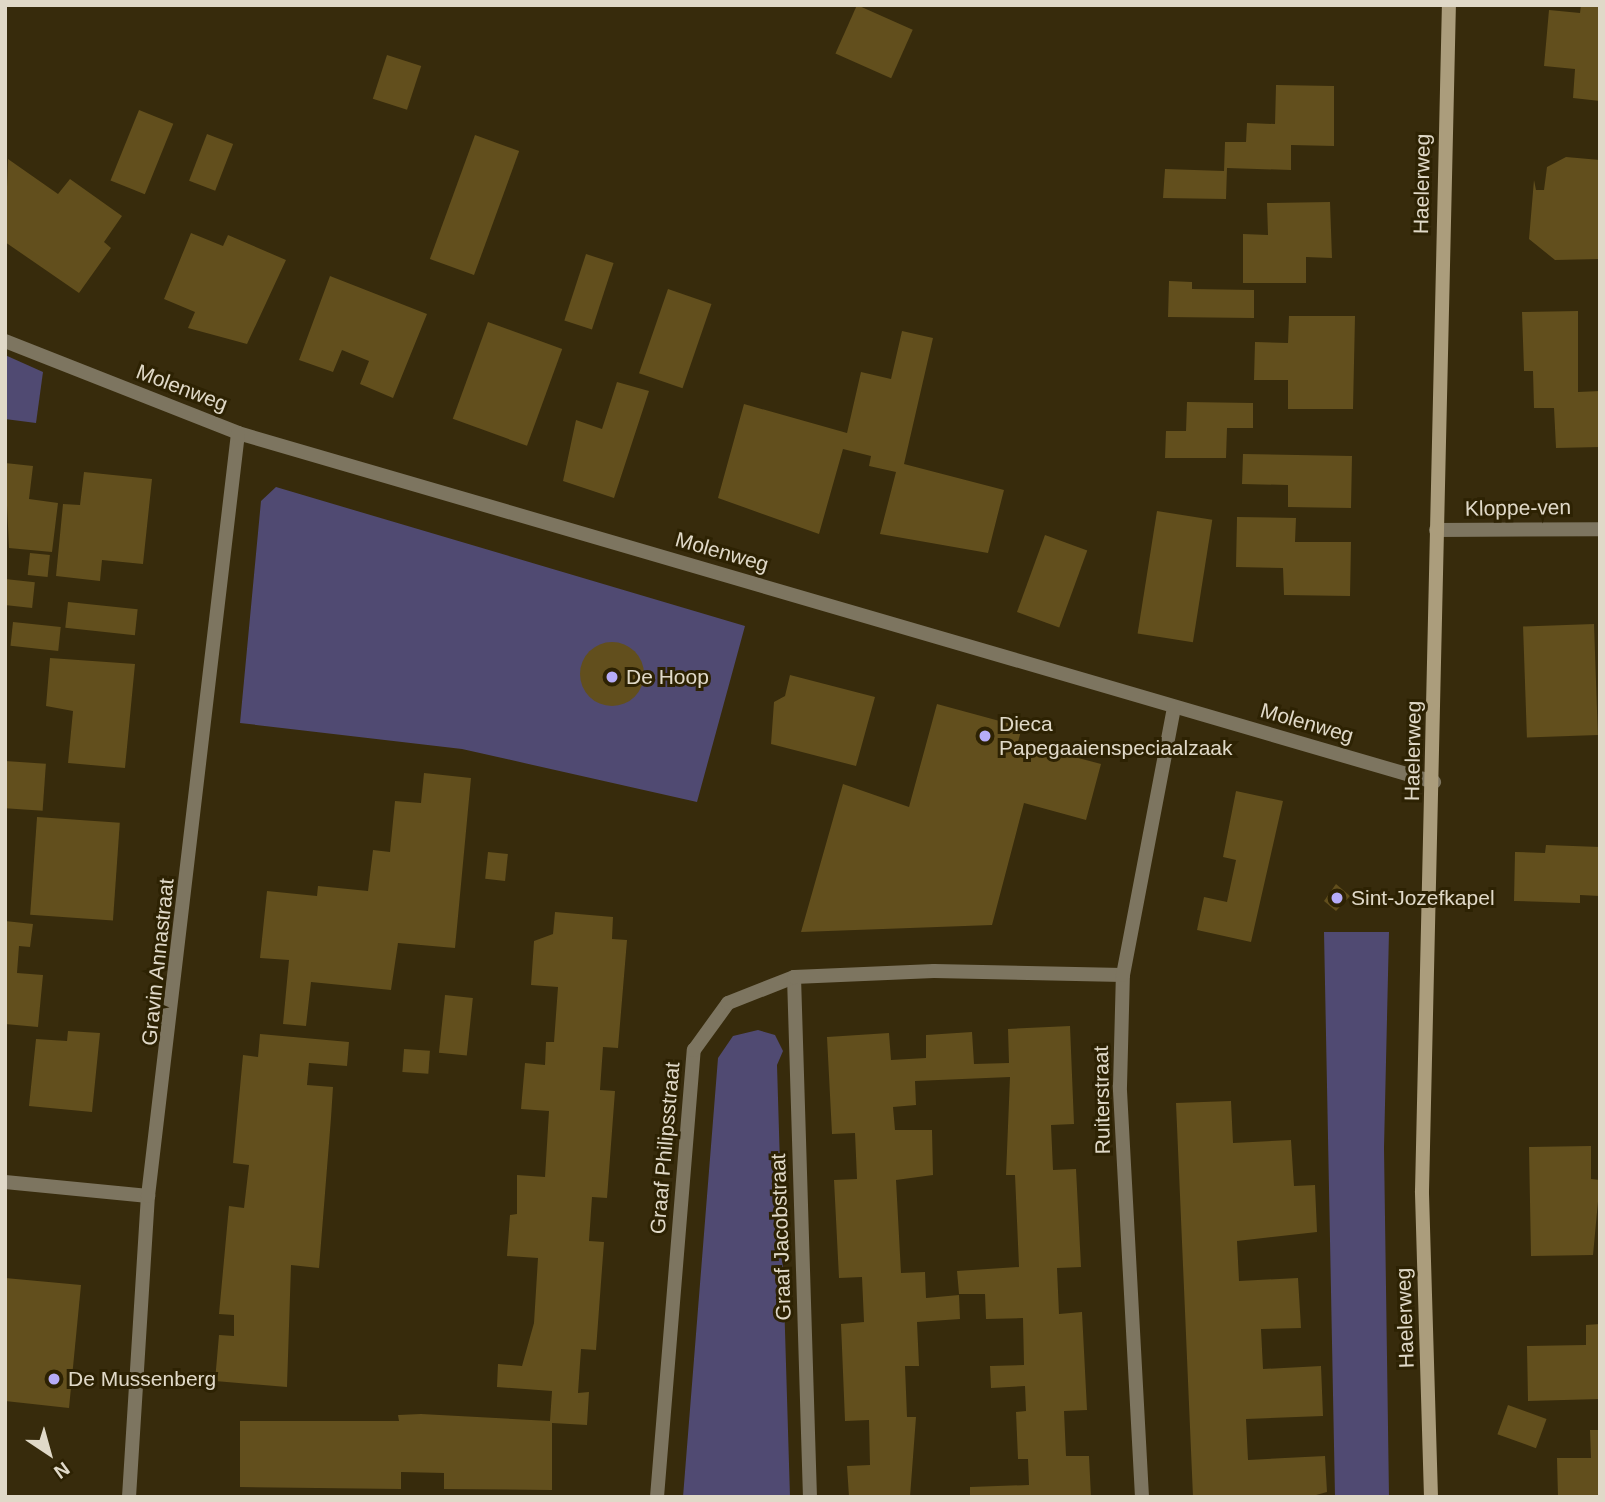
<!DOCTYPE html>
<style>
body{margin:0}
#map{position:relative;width:1605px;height:1502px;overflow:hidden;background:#372b0c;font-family:Arial,sans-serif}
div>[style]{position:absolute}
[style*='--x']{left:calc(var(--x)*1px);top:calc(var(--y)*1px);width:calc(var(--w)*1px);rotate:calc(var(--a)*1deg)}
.green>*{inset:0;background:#504a72}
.building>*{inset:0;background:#624f1d;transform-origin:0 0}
.round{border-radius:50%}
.street>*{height:14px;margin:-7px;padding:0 7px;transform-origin:7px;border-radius:7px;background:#7d7560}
.secondary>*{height:14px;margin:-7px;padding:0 7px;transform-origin:7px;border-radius:7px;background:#ab9d7c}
.dots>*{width:19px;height:19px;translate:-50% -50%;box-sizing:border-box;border:4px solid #2d2203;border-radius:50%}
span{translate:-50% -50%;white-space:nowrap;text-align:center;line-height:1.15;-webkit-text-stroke:6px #2d2203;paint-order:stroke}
.street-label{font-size:21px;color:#e0d9c8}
.poi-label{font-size:21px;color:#e0d9c8}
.left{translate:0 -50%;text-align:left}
.frame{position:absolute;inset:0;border:7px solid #e0d9c8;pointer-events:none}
.north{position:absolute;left:14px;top:1418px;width:70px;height:70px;-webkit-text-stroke:5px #2d2203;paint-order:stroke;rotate:144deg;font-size:19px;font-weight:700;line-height:28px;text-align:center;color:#e0d9c8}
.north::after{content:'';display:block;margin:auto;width:24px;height:32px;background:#e0d9c8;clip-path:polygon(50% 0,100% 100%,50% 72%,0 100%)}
</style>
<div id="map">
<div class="green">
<div style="clip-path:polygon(5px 355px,43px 372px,36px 423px,5px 419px)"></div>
<div style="clip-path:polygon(276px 487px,745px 626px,697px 802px,462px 749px,240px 723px,261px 501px)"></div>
<div style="clip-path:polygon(1324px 932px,1389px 932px,1384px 1148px,1389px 1497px,1335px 1497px)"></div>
<div style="clip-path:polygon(758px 1030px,775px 1035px,783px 1051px,777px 1065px,790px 1497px,683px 1497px,718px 1058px,733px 1036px)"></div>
</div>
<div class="building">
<div style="left:857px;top:5px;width:61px;height:53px;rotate:24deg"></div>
<div style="clip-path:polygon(1581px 5px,1600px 5px,1600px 101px,1573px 98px,1575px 69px,1544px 66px,1549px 10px,1580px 13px)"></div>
<div style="left:387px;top:55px;width:36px;height:46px;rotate:18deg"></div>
<div style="clip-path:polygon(1276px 85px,1334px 86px,1334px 146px,1291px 145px,1291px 170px,1227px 168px,1226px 199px,1163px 198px,1165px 169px,1224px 171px,1225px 142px,1246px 142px,1247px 123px,1275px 124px)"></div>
<div style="left:139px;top:110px;width:37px;height:76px;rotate:22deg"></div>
<div style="left:207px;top:134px;width:28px;height:50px;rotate:21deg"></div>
<div style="left:475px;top:135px;width:47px;height:132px;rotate:20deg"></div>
<div style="clip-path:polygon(1566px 157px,1600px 160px,1600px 259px,1555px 260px,1529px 239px,1534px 180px,1536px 190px,1544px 190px,1547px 167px)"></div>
<div style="clip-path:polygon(8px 159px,58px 194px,70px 179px,122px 216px,104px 242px,111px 248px,79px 293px,5px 242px)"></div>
<div style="clip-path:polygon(1330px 202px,1332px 258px,1306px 257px,1306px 283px,1243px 283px,1243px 234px,1268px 235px,1267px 203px)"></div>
<div style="clip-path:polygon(191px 233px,223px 246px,228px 235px,286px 260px,247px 344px,188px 328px,195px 312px,164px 299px)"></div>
<div style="left:586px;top:254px;width:29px;height:70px;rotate:18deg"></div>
<div style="clip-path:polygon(330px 276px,427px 314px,393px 398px,360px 384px,369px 361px,342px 350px,333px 372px,299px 360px)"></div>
<div style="clip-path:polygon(1169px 281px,1192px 282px,1192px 289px,1254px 290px,1254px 318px,1168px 317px)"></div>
<div style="left:668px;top:289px;width:46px;height:89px;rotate:19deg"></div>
<div style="clip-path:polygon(1578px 311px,1578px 392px,1600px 391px,1600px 447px,1556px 448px,1554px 408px,1534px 408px,1533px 371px,1524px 371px,1522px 312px)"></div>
<div style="clip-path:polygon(1289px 316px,1355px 316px,1353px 409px,1288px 409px,1288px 380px,1254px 380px,1255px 342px,1288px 343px)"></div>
<div style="left:488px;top:322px;width:79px;height:103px;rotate:20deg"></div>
<div style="clip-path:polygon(902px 331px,933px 338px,904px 464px,1004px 490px,988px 553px,880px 534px,896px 472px,869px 466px,871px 456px,843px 449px,819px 534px,718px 498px,744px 404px,847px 433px,861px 372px,891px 379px)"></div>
<div style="clip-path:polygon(617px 382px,649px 391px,614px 498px,563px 481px,576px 420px,602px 429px)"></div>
<div style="clip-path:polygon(1187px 402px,1253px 403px,1253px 428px,1227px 428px,1226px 458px,1165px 458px,1166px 431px,1186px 431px)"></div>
<div style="clip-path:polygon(1243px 454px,1352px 456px,1351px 508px,1288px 507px,1288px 485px,1242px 484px)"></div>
<div style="clip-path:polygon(5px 463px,33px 466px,29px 499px,58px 503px,52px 552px,9px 548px)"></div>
<div style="clip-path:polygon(84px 472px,152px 479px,143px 564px,102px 560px,100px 581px,56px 576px,63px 504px,80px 505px)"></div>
<div style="left:1157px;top:511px;width:56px;height:124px;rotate:9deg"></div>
<div style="clip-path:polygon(1237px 517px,1296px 518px,1295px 542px,1351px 542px,1350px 596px,1284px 595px,1283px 568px,1236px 567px)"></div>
<div style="left:1045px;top:535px;width:45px;height:82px;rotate:20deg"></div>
<div style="left:30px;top:553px;width:20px;height:22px;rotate:6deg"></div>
<div style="left:5px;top:579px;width:30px;height:26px;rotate:6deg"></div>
<div style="left:68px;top:602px;width:70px;height:26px;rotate:6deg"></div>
<div style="left:13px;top:622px;width:48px;height:24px;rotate:6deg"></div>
<div style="left:1594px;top:624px;width:111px;height:71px;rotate:88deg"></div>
<div class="round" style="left:580px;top:642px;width:64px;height:64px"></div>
<div style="clip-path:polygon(50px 658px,135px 664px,125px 768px,68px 763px,73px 711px,46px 706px)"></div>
<div style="clip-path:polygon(790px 675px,875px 697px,856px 766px,771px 744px,774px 702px,785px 696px)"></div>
<div style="clip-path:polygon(937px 704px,1022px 727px,1018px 742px,1101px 764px,1086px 820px,1024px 803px,992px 925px,801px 932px,843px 784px,909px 807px)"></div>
<div style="left:5px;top:761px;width:41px;height:47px;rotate:4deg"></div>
<div style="clip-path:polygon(424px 773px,471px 778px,455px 948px,398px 943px,391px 990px,311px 982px,306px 1026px,283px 1024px,289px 960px,260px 958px,267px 891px,317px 896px,318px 886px,368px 891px,373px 850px,390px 852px,395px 801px,421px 803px)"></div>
<div style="clip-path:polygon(1236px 791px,1283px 801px,1251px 942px,1197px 930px,1204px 897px,1227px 902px,1236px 860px,1223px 857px)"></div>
<div style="left:37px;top:817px;width:83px;height:98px;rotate:4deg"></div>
<div style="clip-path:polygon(1546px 845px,1600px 847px,1600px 896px,1580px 895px,1580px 903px,1514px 901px,1515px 852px,1545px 853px)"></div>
<div style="left:488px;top:852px;width:20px;height:27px;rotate:6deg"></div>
<div style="clip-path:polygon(1336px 884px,1350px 896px,1336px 911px,1324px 901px)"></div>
<div style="clip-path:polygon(555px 912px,613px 917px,612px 939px,627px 940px,618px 1048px,603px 1047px,600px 1090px,615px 1091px,607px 1198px,592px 1197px,589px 1241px,604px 1242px,596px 1350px,581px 1349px,578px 1393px,589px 1392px,587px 1425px,552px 1423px,552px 1490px,444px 1489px,444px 1473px,401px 1472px,401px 1489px,240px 1487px,240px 1421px,399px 1421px,398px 1415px,421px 1414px,550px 1421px,552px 1391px,497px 1387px,498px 1364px,522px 1366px,534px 1323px,538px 1258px,507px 1256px,510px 1215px,517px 1214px,517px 1175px,545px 1177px,549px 1111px,521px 1109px,525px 1063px,545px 1065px,546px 1042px,554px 1042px,558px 987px,531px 985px,534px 941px,553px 934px)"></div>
<div style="clip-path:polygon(5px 921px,33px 924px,30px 947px,19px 946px,17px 973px,43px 975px,38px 1027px,5px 1024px)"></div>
<div style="left:445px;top:995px;width:28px;height:58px;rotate:6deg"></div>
<div style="clip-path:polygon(1070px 1026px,1074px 1124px,1051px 1125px,1053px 1170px,1076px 1169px,1081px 1267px,1057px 1268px,1059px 1314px,1082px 1312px,1087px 1410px,1064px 1411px,1066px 1456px,1089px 1456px,1091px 1497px,970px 1497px,970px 1487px,1029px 1485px,1028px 1459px,1018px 1459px,1016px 1412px,1026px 1411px,1025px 1386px,991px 1388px,990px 1366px,1024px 1365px,1023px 1318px,986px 1319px,985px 1294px,959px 1294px,957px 1271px,1019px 1267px,1015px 1175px,1006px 1175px,1010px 1077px,915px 1081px,916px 1105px,893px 1107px,895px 1130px,932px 1130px,933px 1175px,896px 1180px,901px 1273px,925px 1272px,926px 1298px,959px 1295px,960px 1319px,917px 1322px,919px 1366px,905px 1366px,907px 1417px,916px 1417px,910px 1497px,849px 1497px,847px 1466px,870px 1465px,869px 1420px,845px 1421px,841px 1324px,864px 1322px,862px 1277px,839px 1278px,834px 1180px,857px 1179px,855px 1133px,832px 1134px,827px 1037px,889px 1033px,891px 1060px,926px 1058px,926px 1035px,972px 1032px,974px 1064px,1009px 1063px,1008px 1029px)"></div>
<div style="clip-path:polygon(68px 1031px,100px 1033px,92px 1112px,29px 1106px,36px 1039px,67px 1041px)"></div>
<div style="clip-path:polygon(260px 1034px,349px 1042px,347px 1066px,309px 1063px,307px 1085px,333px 1087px,331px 1118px,319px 1268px,291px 1265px,287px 1387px,215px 1381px,219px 1335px,234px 1336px,234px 1315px,219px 1314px,229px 1206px,244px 1208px,249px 1165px,233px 1163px,243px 1055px,258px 1057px)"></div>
<div style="left:404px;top:1049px;width:26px;height:23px;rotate:4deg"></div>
<div style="clip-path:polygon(1231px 1101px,1233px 1143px,1291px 1140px,1294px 1186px,1315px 1185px,1317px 1232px,1237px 1241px,1239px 1281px,1298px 1278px,1301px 1328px,1261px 1329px,1263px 1369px,1321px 1366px,1323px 1416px,1246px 1419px,1248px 1460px,1325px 1456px,1327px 1492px,1309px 1497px,1193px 1497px,1176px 1103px)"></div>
<div style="clip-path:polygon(1591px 1146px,1591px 1179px,1600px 1180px,1593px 1255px,1531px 1256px,1529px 1147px)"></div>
<div style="clip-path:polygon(5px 1278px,81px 1285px,69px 1408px,5px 1401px)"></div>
<div style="clip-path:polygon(1600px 1324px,1600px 1399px,1528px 1401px,1527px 1346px,1586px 1345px,1586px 1325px)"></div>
<div style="left:1508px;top:1405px;width:41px;height:31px;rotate:20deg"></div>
<div style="clip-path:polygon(1590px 1430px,1600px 1430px,1600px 1497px,1558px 1497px,1557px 1458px,1591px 1458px)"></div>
</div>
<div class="street">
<div style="--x:5;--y:341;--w:251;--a:21.5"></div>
<div style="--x:238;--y:433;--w:1246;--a:16.27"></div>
<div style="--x:1436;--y:530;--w:164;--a:-0.3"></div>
<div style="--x:794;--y:977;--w:520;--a:88.24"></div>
<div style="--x:5;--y:1182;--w:144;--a:5.6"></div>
<div style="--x:129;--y:1497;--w:302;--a:-86.4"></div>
<div style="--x:148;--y:1196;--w:768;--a:-83.27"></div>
<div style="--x:657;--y:1497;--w:449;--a:-85.3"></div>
<div style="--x:694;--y:1050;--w:58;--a:-54.1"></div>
<div style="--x:728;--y:1003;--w:71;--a:-21.5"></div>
<div style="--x:794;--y:977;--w:140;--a:-2.5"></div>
<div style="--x:934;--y:971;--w:189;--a:1.2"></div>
<div style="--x:1142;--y:1497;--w:412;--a:-93.1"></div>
<div style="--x:1120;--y:1086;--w:111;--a:-88.5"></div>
<div style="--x:1123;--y:975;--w:273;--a:-79.2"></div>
</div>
<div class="secondary">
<div style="--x:1431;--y:1497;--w:306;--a:-91.7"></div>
<div style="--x:1422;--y:1191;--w:1186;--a:-88.7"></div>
</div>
<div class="dots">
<div style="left:612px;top:677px;background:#b6acf8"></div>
<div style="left:985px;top:736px;background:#b6acf8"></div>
<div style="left:1337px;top:898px;background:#b6acf8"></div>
<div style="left:54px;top:1379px;background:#b6acf8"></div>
</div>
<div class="street-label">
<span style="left:1422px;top:184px;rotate:-89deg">Haelerweg</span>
<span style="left:182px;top:388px;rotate:21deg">Molenweg</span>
<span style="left:1518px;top:508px;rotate:-1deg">Kloppe-ven</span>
<span style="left:722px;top:552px;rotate:16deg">Molenweg</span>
<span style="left:1307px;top:723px;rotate:16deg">Molenweg</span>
<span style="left:1413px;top:751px;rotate:-89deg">Haelerweg</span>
<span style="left:158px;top:962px;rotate:-84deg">Gravin Annastraat</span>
<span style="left:1102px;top:1100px;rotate:-91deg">Ruiterstraat</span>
<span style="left:665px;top:1148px;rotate:-85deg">Graaf Philipsstraat</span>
<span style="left:781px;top:1237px;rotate:-92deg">Graaf Jacobstraat</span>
<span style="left:1405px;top:1318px;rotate:-92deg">Haelerweg</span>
</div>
<div class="poi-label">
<span class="left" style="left:626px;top:677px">De Hoop</span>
<span class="left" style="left:999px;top:736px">Dieca<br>Papegaaienspeciaalzaak</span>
<span class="left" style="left:1351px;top:898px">Sint-Jozefkapel</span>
<span class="left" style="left:68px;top:1379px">De Mussenberg</span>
</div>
<div class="frame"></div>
<div class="north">N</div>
</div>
